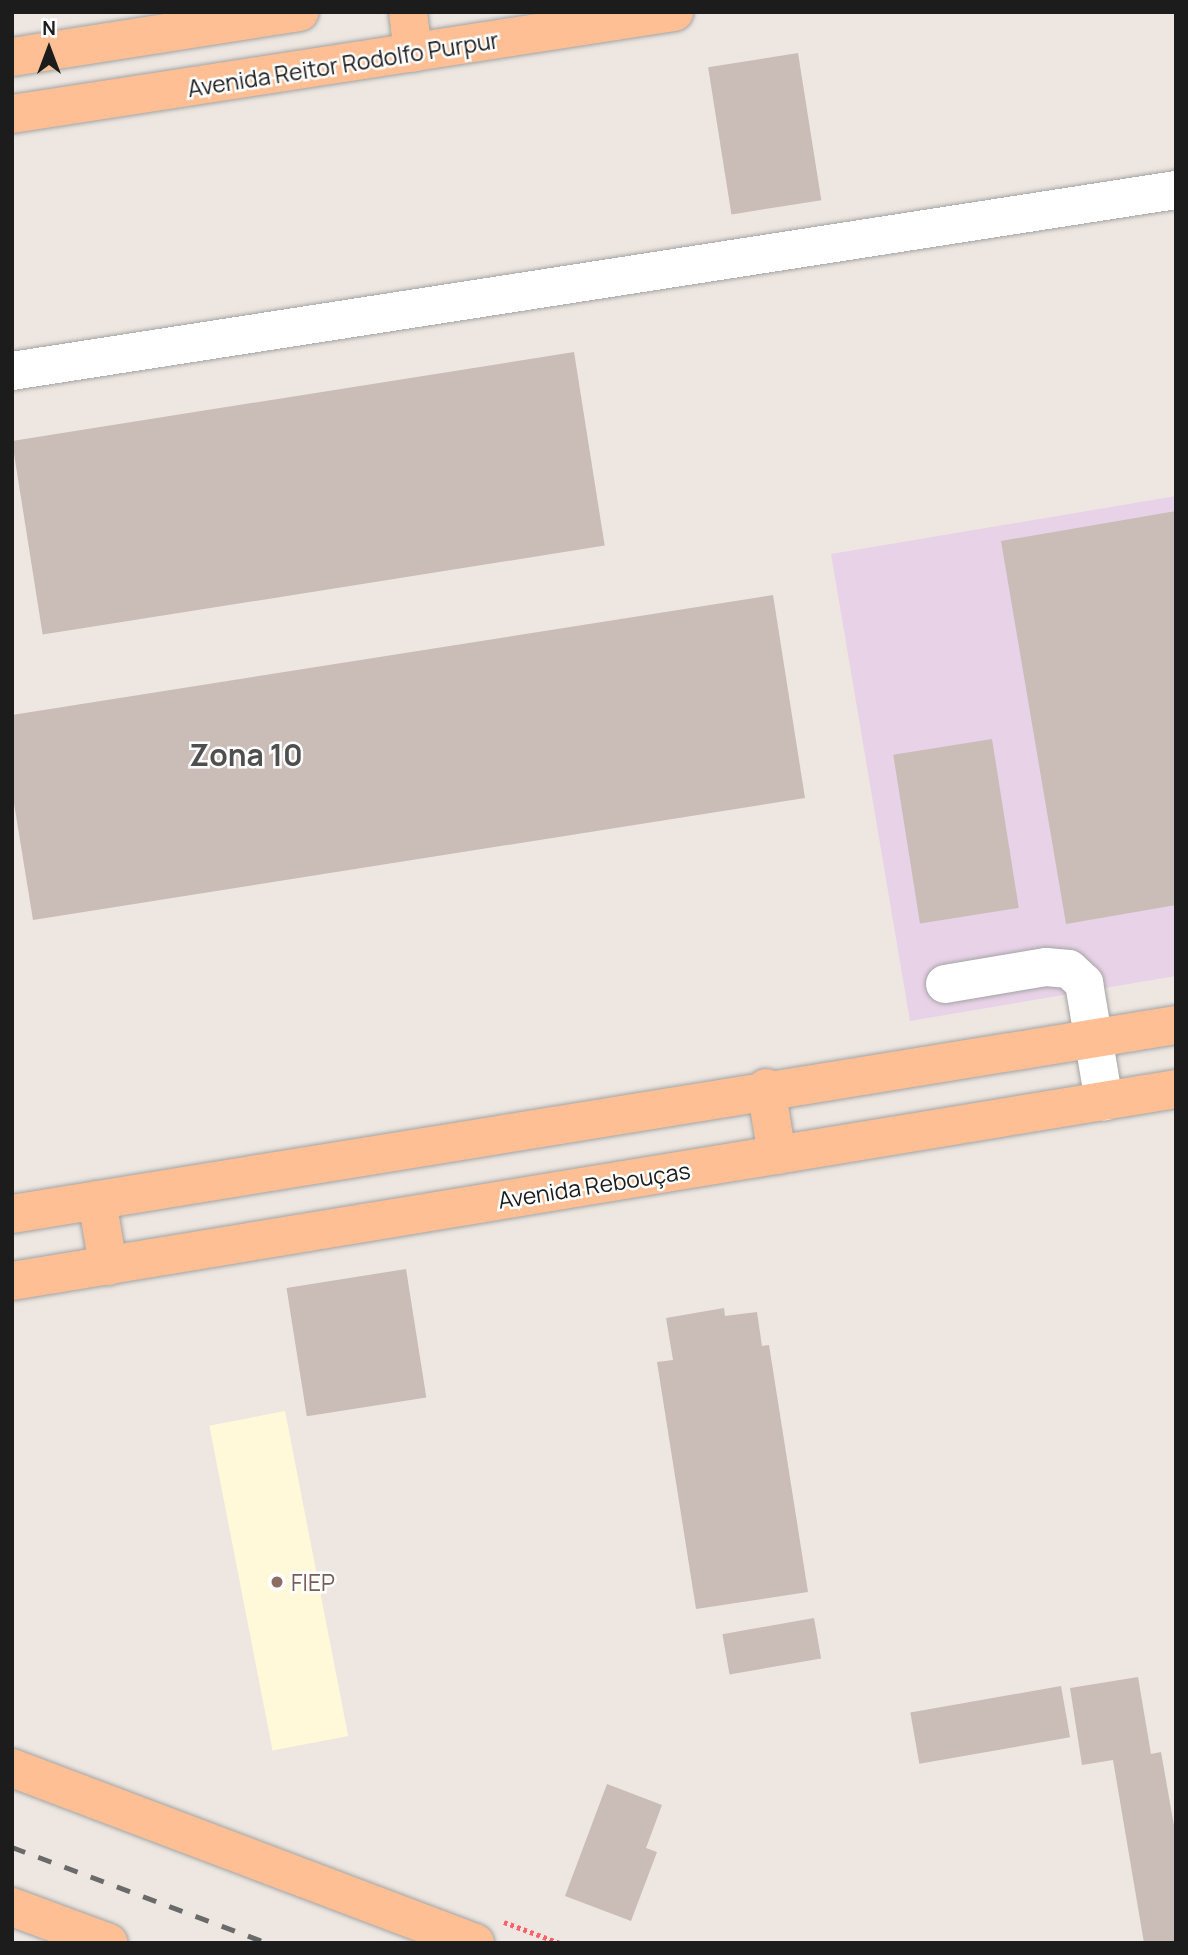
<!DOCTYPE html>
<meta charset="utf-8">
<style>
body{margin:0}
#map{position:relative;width:1188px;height:1955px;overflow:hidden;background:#eee7e1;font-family:Manrope,sans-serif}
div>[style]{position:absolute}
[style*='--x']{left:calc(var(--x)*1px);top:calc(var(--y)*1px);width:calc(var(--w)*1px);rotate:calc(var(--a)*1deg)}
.industrial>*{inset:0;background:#e8d2e7}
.education>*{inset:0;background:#fff9d9;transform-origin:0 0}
.building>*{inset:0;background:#cabcb7;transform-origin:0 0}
.path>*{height:4.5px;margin-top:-2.25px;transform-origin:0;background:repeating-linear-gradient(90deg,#ff616b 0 3.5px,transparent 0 7px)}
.roads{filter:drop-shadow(0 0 2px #a3a3a3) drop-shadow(0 0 2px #a3a3a3)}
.minor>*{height:38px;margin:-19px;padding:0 19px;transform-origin:19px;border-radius:19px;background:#fff}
.major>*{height:38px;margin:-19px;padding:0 19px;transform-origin:19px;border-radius:19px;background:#ffbf95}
.rail>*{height:5px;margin-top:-2.5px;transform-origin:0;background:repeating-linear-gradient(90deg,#6a6a6a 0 14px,transparent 0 28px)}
.dots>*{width:19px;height:19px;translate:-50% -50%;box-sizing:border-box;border:4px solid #fff;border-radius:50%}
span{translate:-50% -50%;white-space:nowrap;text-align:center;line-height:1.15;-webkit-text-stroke:5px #fff;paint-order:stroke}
.street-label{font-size:23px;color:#1c1c1c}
.education-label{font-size:23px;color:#785e54}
.left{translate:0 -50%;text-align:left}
.district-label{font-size:30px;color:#4f4f4f;font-weight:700}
.frame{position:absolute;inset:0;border:14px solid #1c1c1c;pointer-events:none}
.north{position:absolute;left:14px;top:14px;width:70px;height:70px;-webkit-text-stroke:5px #fff;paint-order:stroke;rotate:0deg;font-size:19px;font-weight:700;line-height:28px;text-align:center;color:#1c1c1c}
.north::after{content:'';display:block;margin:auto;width:24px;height:32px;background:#1c1c1c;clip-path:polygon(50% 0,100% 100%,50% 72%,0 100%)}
</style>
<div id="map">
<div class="industrial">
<div style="clip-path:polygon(1176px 496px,1176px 976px,910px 1021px,831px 554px)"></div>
</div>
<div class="education">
<div style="left:285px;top:1411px;width:331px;height:77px;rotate:79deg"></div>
</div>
<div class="building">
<div style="left:798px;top:53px;width:149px;height:91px;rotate:81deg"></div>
<div style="left:574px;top:352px;width:196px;height:569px;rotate:81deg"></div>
<div style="clip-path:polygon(1176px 511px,1176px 905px,1066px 924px,1001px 541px)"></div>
<div style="clip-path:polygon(773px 595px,805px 798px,33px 920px,12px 791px,12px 715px)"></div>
<div style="left:992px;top:739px;width:171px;height:100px;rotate:81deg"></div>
<div style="left:406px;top:1269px;width:130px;height:121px;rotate:81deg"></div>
<div style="clip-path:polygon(724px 1308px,725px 1316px,757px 1312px,762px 1346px,769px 1345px,808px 1592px,696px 1609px,657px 1362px,673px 1360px,666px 1318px)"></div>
<div style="left:814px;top:1618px;width:41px;height:93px;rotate:80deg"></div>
<div style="clip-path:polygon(1138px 1677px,1151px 1754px,1161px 1752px,1176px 1837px,1176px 1943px,1144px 1943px,1113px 1760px,1082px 1765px,1070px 1688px)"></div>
<div style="left:1061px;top:1686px;width:52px;height:153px;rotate:80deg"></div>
<div style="clip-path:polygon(607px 1784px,662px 1805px,646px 1848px,657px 1852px,631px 1921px,565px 1896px)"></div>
</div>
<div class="path">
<div style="--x:504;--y:1922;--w:60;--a:20.6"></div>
</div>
<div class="roads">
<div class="minor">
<div style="--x:12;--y:371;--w:1178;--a:-8.84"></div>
<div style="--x:945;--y:984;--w:102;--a:-9.6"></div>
<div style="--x:1046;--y:967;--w:23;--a:5"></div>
<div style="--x:1069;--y:969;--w:21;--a:43"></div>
<div style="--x:1084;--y:983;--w:120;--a:80.4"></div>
</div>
<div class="major">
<div style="--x:408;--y:12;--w:41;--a:83"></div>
<div style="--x:12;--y:57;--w:291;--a:-8.9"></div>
<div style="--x:12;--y:114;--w:670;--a:-8.76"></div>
<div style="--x:766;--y:1088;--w:68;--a:80.7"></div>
<div style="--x:97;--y:1200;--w:67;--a:80.5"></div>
<div style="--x:12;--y:1214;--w:1179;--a:-9.22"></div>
<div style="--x:12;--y:1281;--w:1180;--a:-9.37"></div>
<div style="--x:12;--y:1768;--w:495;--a:20.7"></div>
<div style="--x:12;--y:1907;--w:103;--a:20.4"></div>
</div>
</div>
<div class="rail">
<div style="--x:12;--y:1847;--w:272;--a:20.6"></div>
</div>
<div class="dots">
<div style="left:277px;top:1582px;background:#8d6e63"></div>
</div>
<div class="street-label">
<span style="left:343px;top:64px;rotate:-9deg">Avenida Reitor Rodolfo Purpur</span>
<span style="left:594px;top:1185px;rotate:-9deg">Avenida Rebouças</span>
</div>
<div class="education-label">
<span class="left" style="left:291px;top:1582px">FIEP</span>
</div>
<div class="district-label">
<span style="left:246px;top:755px">Zona 10</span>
</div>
<div class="frame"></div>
<div class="north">N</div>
</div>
